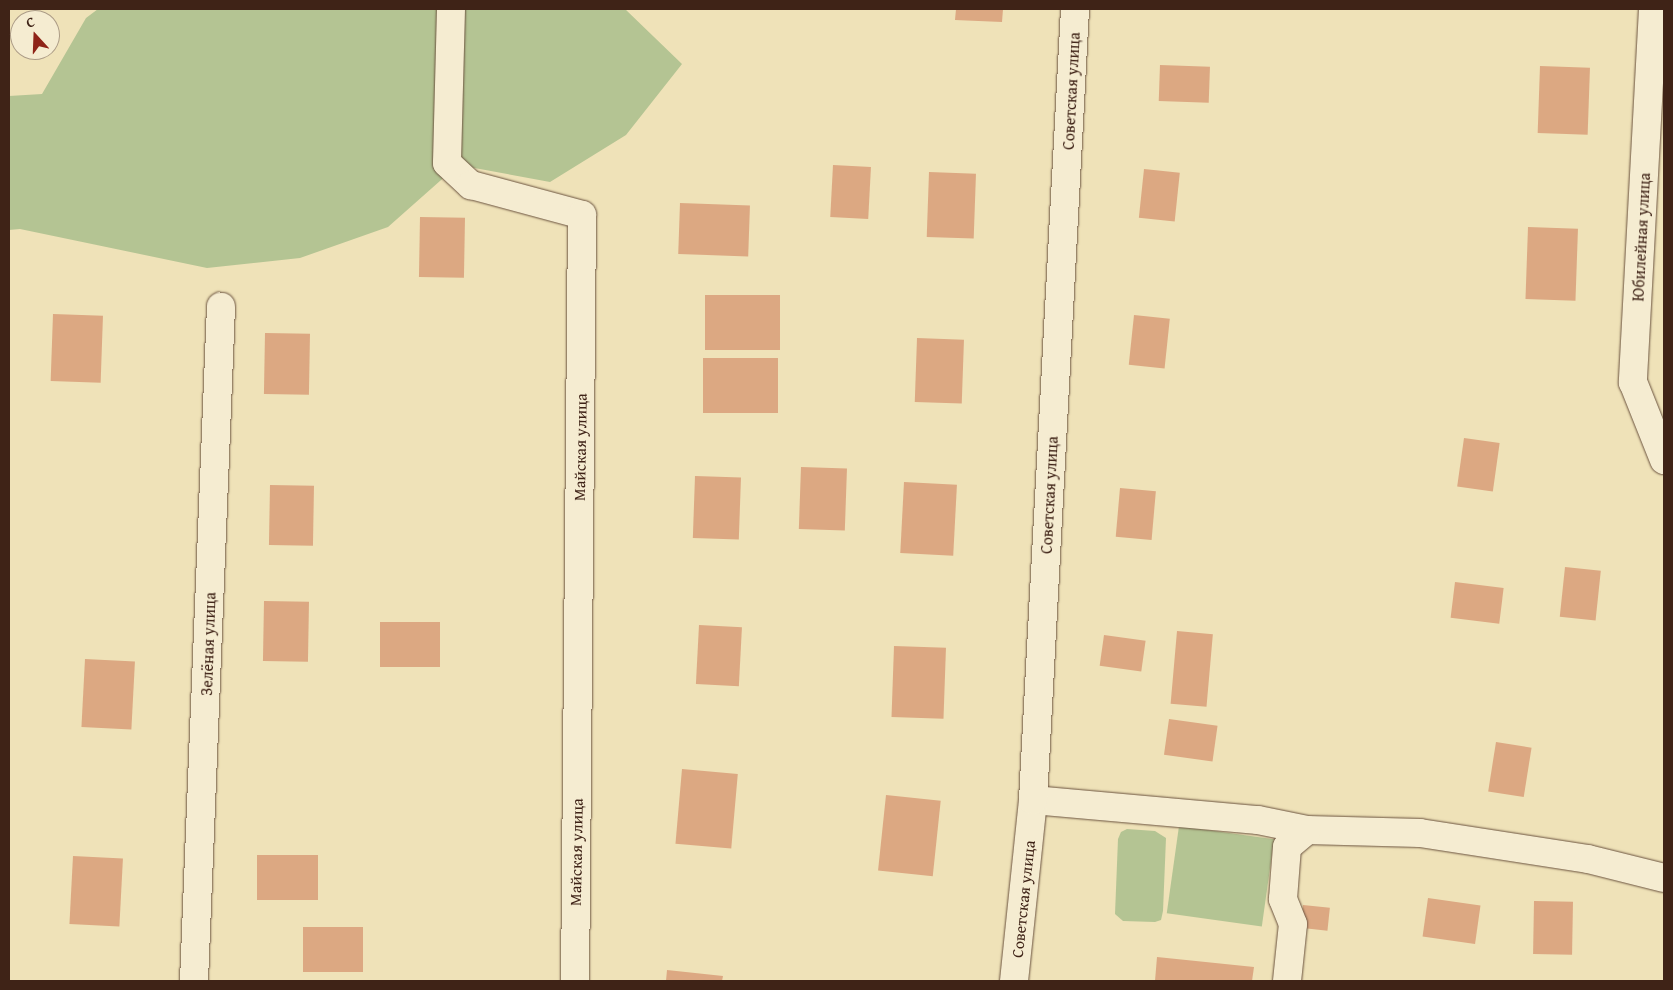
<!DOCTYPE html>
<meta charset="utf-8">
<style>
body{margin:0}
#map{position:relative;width:1673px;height:990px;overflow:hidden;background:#efe2b8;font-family:"Gentium Book Plus",serif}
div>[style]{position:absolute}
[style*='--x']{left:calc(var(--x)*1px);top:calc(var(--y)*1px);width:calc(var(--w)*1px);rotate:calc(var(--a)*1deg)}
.green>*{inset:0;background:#b4c493;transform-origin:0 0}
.building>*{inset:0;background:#dca882;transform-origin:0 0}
.roads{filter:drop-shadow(0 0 1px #6b533f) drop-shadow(0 0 1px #6b533f)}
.minor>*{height:28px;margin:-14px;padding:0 14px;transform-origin:14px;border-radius:14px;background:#f5ecd1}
span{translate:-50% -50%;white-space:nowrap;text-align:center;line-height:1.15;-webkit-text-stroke:4px #f5ecd1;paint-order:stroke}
.street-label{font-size:16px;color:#3f2317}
.frame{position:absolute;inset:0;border:10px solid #3f2317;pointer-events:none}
.north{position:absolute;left:10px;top:10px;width:50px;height:50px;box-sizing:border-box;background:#f5ecd1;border:1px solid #ac9c87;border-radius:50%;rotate:340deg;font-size:14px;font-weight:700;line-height:20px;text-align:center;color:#3f2317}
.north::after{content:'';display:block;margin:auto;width:18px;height:22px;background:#8f2418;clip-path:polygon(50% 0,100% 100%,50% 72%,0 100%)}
</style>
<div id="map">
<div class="green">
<div style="clip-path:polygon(98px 9px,625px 9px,682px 64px,626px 135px,550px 182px,458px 165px,388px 227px,300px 258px,207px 268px,20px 229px,9px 230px,9px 96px,42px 94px,86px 18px)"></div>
<div style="left:1179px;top:826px;width:96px;height:88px;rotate:8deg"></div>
<div style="clip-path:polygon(1127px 829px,1155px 831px,1166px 838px,1163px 911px,1161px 920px,1155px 922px,1123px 921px,1115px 914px,1118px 839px,1121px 832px)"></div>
</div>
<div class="building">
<div style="clip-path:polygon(956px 9px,1003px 9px,1002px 22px,955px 20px)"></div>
<div style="left:1160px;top:65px;width:50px;height:36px;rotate:2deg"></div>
<div style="left:1540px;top:66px;width:50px;height:67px;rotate:2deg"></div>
<div style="left:833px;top:165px;width:38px;height:52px;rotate:3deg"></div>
<div style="left:1144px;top:169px;width:36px;height:49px;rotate:6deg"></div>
<div style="left:929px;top:172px;width:47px;height:65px;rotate:2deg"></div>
<div style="left:680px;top:203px;width:70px;height:51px;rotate:2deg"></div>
<div style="left:420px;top:217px;width:45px;height:60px;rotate:1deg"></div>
<div style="left:1528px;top:227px;width:50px;height:72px;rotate:2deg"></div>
<div style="left:705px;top:295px;width:75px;height:55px"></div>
<div style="left:53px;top:314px;width:50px;height:67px;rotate:2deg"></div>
<div style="left:1134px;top:315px;width:36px;height:50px;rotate:6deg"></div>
<div style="left:265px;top:333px;width:45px;height:61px;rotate:1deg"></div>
<div style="left:917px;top:338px;width:47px;height:64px;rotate:2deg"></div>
<div style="left:703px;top:358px;width:75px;height:55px"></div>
<div style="left:1464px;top:438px;width:36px;height:49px;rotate:8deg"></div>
<div style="left:801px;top:467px;width:46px;height:62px;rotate:2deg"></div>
<div style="left:695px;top:476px;width:46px;height:62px;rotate:2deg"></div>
<div style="left:904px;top:482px;width:53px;height:71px;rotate:3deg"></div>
<div style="left:270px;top:485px;width:44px;height:60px;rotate:1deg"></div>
<div style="left:1120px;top:488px;width:36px;height:49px;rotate:5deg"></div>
<div style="left:1565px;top:567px;width:36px;height:50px;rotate:6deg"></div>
<div style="left:1455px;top:582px;width:49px;height:36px;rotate:7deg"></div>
<div style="left:264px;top:601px;width:45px;height:60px;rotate:1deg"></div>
<div style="left:440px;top:622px;width:45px;height:60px;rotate:90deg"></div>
<div style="left:699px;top:625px;width:43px;height:59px;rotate:3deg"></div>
<div style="left:1177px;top:631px;width:36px;height:73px;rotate:5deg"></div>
<div style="left:1104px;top:635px;width:42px;height:31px;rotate:8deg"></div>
<div style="left:894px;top:646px;width:52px;height:71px;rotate:2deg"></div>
<div style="left:85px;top:659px;width:50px;height:68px;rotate:3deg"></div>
<div style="left:1169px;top:719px;width:49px;height:36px;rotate:8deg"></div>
<div style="left:1496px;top:742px;width:36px;height:50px;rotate:9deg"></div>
<div style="left:682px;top:769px;width:56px;height:75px;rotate:5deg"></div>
<div style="left:886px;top:795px;width:55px;height:76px;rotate:6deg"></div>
<div style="left:318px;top:855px;width:45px;height:61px;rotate:90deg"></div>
<div style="left:73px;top:856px;width:50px;height:68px;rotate:3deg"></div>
<div style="left:1428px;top:898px;width:53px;height:39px;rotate:8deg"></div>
<div style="left:1534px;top:901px;width:39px;height:53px;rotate:1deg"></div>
<div style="left:1303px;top:905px;width:27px;height:23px;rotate:6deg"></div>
<div style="left:303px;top:927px;width:60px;height:45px"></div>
<div style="clip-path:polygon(1157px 957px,1254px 967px,1252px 981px,1155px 981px)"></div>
<div style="clip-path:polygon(667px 970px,723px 976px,722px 981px,666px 981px)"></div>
</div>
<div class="roads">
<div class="minor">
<div style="--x:451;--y:9;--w:154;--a:91.5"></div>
<div style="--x:447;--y:163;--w:33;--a:43"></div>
<div style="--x:471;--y:185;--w:115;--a:15.1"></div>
<div style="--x:582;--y:215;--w:766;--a:90.52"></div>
<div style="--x:1653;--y:9;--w:374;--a:93.1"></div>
<div style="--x:1633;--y:382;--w:84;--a:68.3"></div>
<div style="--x:1033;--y:800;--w:226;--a:5.1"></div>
<div style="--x:1258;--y:820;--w:50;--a:11.5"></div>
<div style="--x:1307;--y:830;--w:113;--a:1.5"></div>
<div style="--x:1420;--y:833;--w:170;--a:8.8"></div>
<div style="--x:1588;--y:859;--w:78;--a:14"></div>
<div style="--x:194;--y:981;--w:675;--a:-87.71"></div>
<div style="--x:1014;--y:981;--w:182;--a:-84"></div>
<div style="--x:1033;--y:800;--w:792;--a:-86.96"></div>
<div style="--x:1287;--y:981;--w:57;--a:-84"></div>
<div style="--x:1293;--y:924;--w:27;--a:-112"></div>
<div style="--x:1283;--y:899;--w:52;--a:-85.6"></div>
<div style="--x:1287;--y:847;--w:26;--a:-40"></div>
</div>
</div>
<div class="street-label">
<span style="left:1071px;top:91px;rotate:-87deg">Советская улица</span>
<span style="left:1641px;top:237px;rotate:-87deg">Юбилейная улица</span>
<span style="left:580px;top:447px;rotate:-89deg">Майская улица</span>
<span style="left:1049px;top:495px;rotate:-87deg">Советская улица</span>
<span style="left:208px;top:644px;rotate:-88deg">Зелёная улица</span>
<span style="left:576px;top:852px;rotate:-89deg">Майская улица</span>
<span style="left:1023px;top:899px;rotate:-84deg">Советская улица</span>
</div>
<div class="frame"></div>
<div class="north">С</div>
</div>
